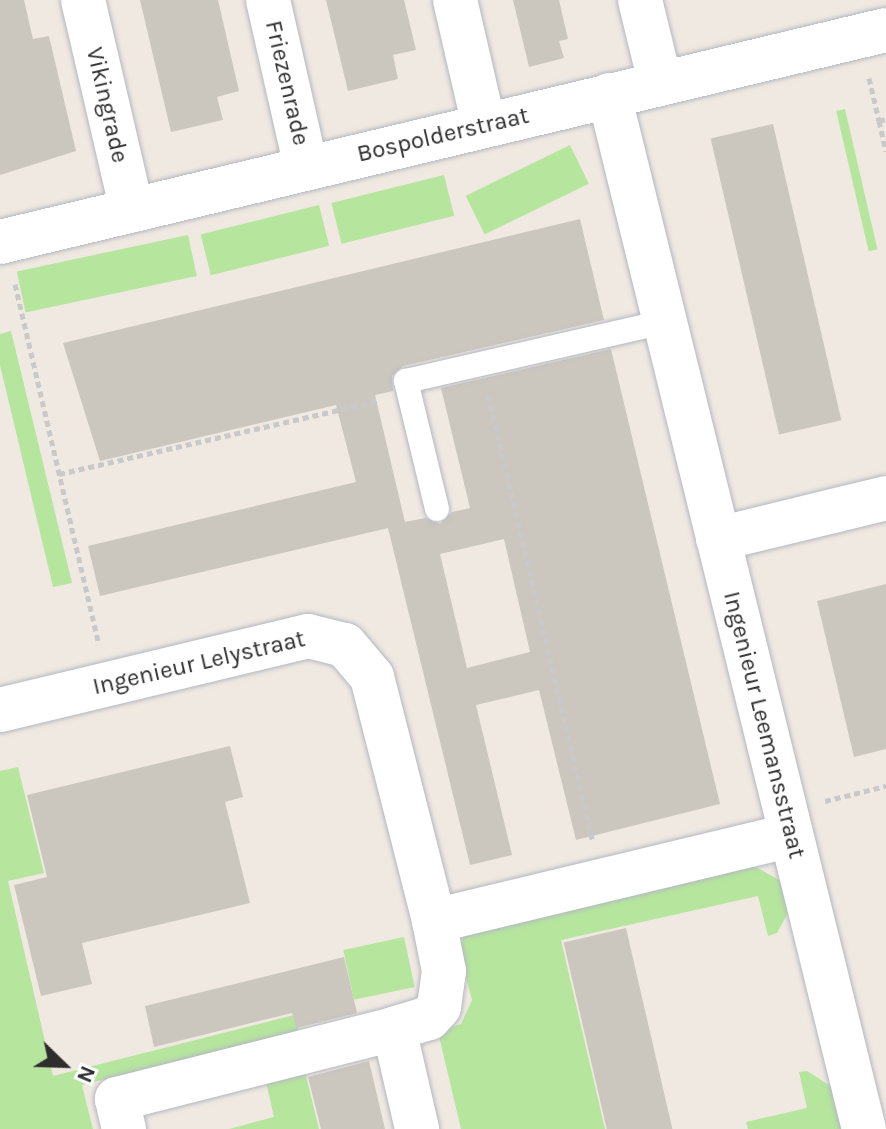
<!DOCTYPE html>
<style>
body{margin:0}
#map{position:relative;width:886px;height:1129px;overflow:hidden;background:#efe9e1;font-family:Karla,sans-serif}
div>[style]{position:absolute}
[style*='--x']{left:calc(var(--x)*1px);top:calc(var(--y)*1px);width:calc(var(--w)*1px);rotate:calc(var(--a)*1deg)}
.green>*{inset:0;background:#b6e59e;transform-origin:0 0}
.building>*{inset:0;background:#cbc7bf;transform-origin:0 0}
.path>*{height:5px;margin-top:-2.5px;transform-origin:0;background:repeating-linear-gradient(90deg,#c9c9c9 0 6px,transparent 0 10px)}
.roads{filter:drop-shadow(0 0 2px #b4b7c1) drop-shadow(0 0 2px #b4b7c1)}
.service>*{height:24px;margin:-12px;padding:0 12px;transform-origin:12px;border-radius:12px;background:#fff}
.minor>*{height:44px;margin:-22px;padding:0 22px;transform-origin:22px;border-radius:22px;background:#fff}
span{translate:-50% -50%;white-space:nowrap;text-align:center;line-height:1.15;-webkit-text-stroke:8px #fff;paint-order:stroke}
.street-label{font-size:24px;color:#2e2e2e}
.north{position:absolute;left:24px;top:1025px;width:80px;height:80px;-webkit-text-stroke:6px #fff;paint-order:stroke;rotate:113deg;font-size:22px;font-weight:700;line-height:32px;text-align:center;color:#2e2e2e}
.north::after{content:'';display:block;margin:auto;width:28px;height:36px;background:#2e2e2e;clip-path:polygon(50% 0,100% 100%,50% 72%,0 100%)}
</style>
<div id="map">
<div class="green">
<div style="left:845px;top:109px;width:144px;height:9px;rotate:77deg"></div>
<div style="left:570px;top:145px;width:43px;height:116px;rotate:64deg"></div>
<div style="left:444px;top:175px;width:42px;height:116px;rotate:76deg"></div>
<div style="left:319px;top:205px;width:42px;height:122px;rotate:76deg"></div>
<div style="left:188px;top:235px;width:42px;height:175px;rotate:78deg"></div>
<div style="clip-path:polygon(11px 331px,72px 583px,53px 587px,0 365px,0 334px)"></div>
<div style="clip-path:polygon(18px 767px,44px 873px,8px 881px,53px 1076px,306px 1012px,297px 1031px,82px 1085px,93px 1129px,0 1129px,0 771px)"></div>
<div style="clip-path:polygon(752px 865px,781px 881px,790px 909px,777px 933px,768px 936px,758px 896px,561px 940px,605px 1129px,461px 1129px,438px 1032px,461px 1024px,472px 1000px,459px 950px,465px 933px)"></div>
<div style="left:404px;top:937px;width:51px;height:62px;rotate:78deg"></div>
<div style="clip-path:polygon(303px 1063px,319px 1129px,229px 1129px,274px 1117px,264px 1073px)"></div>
<div style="clip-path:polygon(807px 1071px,832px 1087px,846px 1129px,748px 1129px,746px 1122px,807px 1108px,799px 1072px)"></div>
</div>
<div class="building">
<div style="clip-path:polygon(0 0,24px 0,33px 39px,49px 36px,76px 151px,0 175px)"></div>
<div style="clip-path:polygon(140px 0,218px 0,239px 91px,217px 97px,223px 120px,171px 132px)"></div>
<div style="clip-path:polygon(326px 0,404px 0,416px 50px,393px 55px,398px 79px,348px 91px)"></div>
<div style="clip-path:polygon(513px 0,559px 0,568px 39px,559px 41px,564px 58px,529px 67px)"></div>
<div style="left:773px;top:124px;width:304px;height:64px;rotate:77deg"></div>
<div style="clip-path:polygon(evenodd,580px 219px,604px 320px,403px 366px,392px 376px,393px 391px,375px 395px,405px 522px,425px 518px,440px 524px,452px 512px,470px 508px,441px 388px,611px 349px,720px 804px,576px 840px,539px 690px,476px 705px,512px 855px,470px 865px,388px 528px,100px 596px,88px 546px,356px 482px,336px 405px,100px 461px,63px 343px,580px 219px,504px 539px,530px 652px,467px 668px,440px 554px,504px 539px)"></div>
<div style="clip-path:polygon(886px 584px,886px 749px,854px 757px,817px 601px)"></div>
<div style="clip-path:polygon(230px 746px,243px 797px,225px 802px,250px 903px,82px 943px,92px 984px,41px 996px,14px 885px,47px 877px,27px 795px)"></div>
<div style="left:626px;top:928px;width:207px;height:64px;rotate:77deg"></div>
<div style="clip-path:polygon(344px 957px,357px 1013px,296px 1028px,292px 1013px,154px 1047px,145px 1006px)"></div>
<div style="clip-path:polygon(369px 1061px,385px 1129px,321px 1129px,308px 1077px)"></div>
</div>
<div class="path">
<div style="--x:869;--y:78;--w:44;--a:76.9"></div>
<div style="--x:879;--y:121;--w:7;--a:-16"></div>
<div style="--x:879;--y:121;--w:31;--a:77"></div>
<div style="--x:15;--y:284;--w:370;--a:76.9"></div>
<div style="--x:488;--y:395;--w:458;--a:76.8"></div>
<div style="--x:59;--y:474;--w:327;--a:-12.9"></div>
<div style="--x:825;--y:801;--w:63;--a:-13.8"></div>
</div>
<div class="roads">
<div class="service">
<div style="--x:437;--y:509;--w:132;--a:-103.6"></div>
<div style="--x:406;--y:381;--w:269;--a:-12.9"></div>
</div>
<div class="minor">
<div style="--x:83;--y:0;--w:216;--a:76.9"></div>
<div style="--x:268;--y:0;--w:171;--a:77.2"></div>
<div style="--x:455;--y:0;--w:129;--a:77"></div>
<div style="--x:640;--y:0;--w:84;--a:76.3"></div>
<div style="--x:609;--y:95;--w:1065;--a:76.15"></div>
<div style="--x:0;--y:242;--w:911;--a:-13.46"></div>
<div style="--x:718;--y:539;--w:173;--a:-13.7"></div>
<div style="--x:0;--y:710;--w:317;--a:-13.5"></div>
<div style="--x:308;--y:636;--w:38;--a:14"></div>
<div style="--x:345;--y:645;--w:42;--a:49.8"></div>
<div style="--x:372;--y:677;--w:252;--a:75.7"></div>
<div style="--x:434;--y:921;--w:51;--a:78.7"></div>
<div style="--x:444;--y:971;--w:36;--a:98"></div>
<div style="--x:439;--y:1007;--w:15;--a:132"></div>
<div style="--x:429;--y:1018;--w:37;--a:163"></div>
<div style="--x:394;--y:1029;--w:286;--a:165.8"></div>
<div style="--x:117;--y:1099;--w:31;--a:77"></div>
<div style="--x:434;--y:921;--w:367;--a:-13.5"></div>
<div style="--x:394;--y:1029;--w:103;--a:77"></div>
</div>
</div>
<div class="street-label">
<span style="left:287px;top:83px;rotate:77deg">Friezenrade</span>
<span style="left:107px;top:105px;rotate:77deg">Vikingrade</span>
<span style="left:443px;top:135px;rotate:-13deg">Bospolderstraat</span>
<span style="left:199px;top:663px;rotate:-13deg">Ingenieur Lelystraat</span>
<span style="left:764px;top:725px;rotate:76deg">Ingenieur Leemansstraat</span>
</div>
<div class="north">N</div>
</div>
